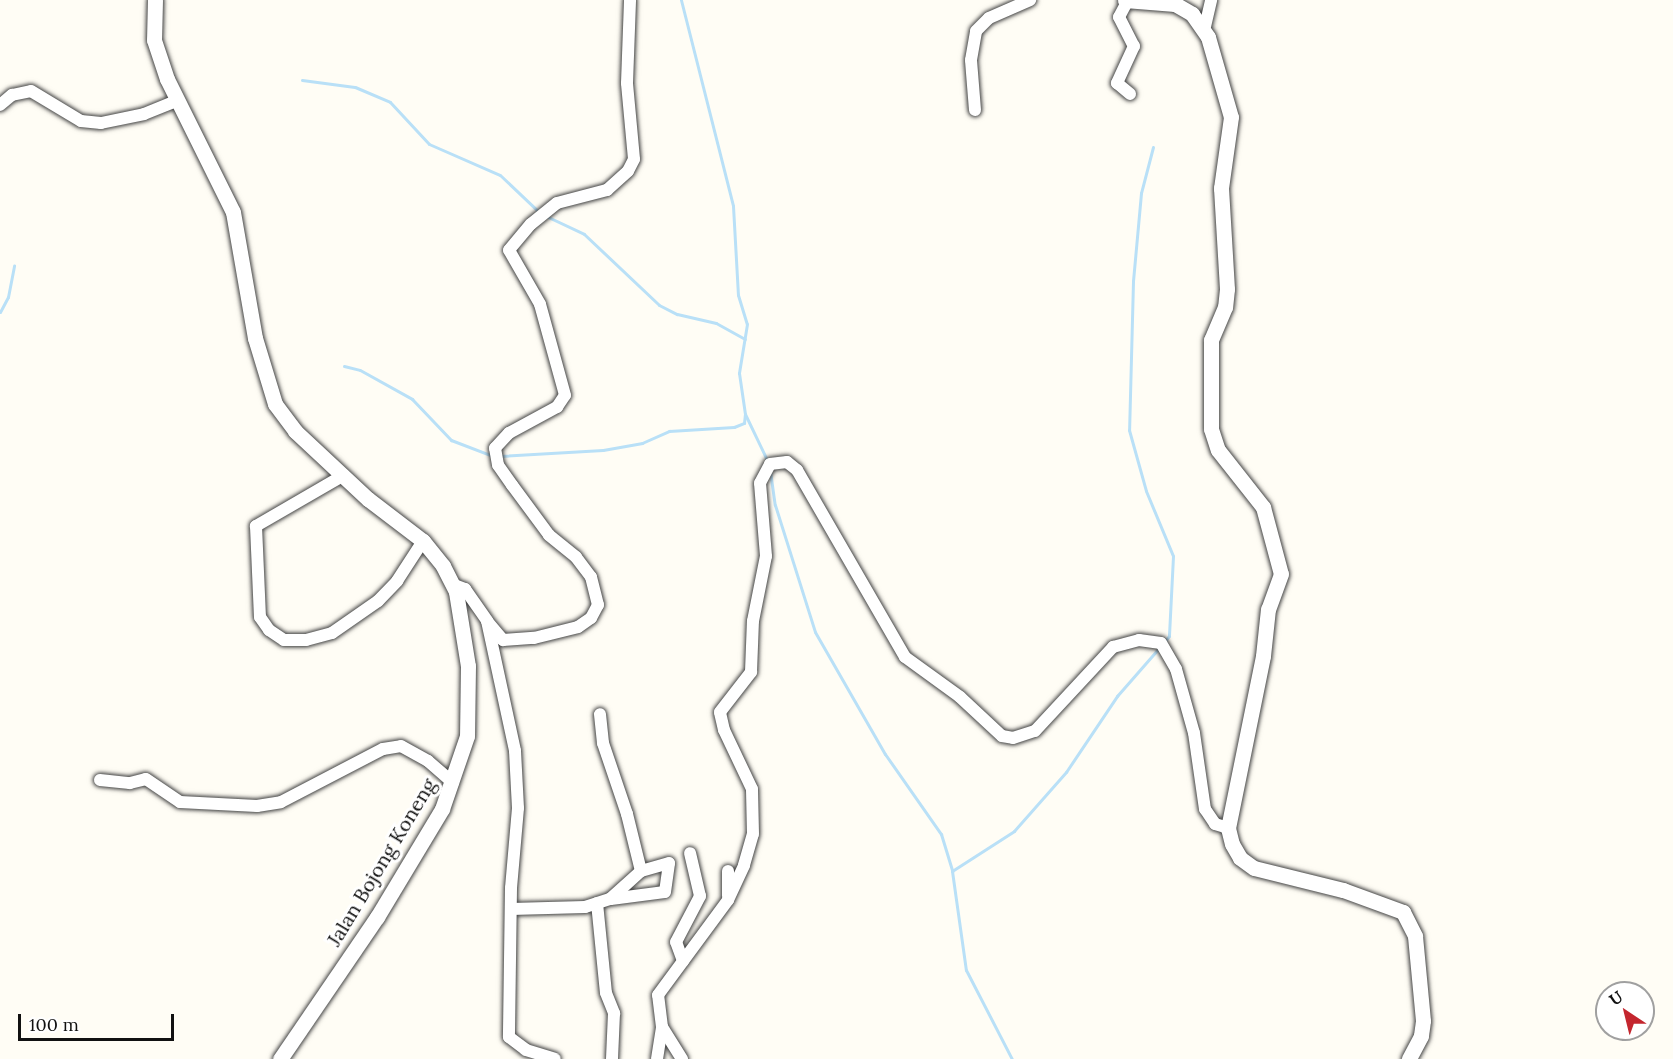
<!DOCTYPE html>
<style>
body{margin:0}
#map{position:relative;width:1673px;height:1059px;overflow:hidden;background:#fffdf5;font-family:Lora,serif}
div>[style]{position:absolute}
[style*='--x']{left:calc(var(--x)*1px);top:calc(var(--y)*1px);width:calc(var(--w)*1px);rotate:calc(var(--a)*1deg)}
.stream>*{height:3px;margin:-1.5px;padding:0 1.5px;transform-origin:1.5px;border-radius:1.5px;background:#b9e0f7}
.roads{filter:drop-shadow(0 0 2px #444) drop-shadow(0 0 2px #444)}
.minor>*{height:12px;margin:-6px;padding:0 6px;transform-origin:6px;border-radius:6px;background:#fff}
.tertiary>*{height:15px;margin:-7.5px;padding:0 7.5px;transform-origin:7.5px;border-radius:7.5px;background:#fff}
span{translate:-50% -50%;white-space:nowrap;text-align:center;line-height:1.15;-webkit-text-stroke:6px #fff;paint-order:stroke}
.street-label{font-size:20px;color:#111}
.north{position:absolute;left:1595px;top:981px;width:60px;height:60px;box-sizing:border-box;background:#fff;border:2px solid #a0a0a0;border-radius:50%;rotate:325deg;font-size:16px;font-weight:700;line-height:24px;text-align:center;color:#111}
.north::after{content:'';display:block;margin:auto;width:21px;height:27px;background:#c4262e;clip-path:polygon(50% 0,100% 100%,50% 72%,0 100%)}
.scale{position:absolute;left:18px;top:1014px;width:156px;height:27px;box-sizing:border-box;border:3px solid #111;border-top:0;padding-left:8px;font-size:18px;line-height:21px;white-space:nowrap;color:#111;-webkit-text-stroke:4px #fff;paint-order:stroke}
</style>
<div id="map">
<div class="stream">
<div style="--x:681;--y:0;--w:212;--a:75.8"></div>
<div style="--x:733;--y:206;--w:89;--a:86.8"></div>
<div style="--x:738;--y:295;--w:30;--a:73"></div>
<div style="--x:747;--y:324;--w:50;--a:99.3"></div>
<div style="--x:739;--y:373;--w:41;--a:81.7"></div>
<div style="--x:745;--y:414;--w:53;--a:64.4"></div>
<div style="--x:302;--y:80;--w:53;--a:7.5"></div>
<div style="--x:355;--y:87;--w:38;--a:23"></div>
<div style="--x:390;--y:102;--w:57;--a:47.1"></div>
<div style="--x:429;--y:144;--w:77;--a:23.6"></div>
<div style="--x:500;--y:175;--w:55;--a:43.5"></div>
<div style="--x:1153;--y:147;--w:48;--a:104.6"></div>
<div style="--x:1141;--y:193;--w:88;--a:95.2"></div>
<div style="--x:1133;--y:281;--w:149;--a:91.5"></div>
<div style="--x:1129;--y:430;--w:63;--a:74.4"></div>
<div style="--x:1146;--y:491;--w:70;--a:67.4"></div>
<div style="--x:1173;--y:556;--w:80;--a:92.9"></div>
<div style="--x:1169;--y:636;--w:6;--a:129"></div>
<div style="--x:546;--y:216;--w:42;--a:25.3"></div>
<div style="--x:584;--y:234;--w:103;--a:43.4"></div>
<div style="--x:659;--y:305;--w:20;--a:27"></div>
<div style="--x:677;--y:314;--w:40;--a:13"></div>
<div style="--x:716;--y:323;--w:33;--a:29"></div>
<div style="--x:0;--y:312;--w:17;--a:-62"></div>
<div style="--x:8;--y:297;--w:32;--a:-79"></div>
<div style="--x:344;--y:366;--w:16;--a:14"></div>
<div style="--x:360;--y:370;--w:60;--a:29.1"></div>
<div style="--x:412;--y:399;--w:57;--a:46.4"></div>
<div style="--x:451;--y:440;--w:45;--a:20.9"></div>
<div style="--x:500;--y:456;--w:103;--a:-3.3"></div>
<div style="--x:603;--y:450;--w:40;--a:-10"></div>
<div style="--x:642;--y:443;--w:30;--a:-24"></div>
<div style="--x:669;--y:431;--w:65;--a:-3.5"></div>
<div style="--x:734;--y:427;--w:11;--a:-22"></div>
<div style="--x:744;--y:423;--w:9;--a:-84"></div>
<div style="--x:770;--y:471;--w:34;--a:82"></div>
<div style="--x:775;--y:505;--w:133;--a:72.5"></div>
<div style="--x:815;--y:632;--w:141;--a:60.2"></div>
<div style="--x:885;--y:754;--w:98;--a:55"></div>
<div style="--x:941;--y:834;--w:39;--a:73"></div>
<div style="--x:952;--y:871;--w:100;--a:82"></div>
<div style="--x:966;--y:970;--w:100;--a:62.7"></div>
<div style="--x:952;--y:871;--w:74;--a:-32.8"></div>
<div style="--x:1014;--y:831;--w:79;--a:-48.6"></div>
<div style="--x:1066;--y:772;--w:92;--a:-56.1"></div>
<div style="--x:1117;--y:696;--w:64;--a:-48.8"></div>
</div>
<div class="roads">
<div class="minor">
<div style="--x:1127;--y:2;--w:17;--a:118"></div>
<div style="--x:1119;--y:17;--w:33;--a:63"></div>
<div style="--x:1134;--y:46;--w:41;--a:114.7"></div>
<div style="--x:1117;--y:83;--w:17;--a:40"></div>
<div style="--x:1204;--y:31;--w:32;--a:-77"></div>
<div style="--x:0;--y:105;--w:16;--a:-40"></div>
<div style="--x:12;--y:95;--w:19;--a:-12"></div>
<div style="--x:31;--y:91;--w:58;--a:31"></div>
<div style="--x:81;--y:121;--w:20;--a:6"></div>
<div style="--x:101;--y:123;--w:44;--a:-11.8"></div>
<div style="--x:144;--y:114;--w:35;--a:-22"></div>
<div style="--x:975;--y:110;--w:50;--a:-94.6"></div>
<div style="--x:971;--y:60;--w:29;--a:-80"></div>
<div style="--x:976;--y:31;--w:18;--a:-45"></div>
<div style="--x:989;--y:18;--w:45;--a:-23.7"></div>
<div style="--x:344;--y:475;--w:102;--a:149.9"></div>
<div style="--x:256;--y:526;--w:91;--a:87.5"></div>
<div style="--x:260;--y:617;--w:16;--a:55"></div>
<div style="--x:269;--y:630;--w:18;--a:34"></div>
<div style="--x:284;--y:640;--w:22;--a:0"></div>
<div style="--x:306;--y:640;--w:27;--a:-15"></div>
<div style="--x:332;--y:633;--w:56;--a:-34.8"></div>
<div style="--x:378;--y:601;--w:28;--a:-46"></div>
<div style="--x:397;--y:581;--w:48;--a:-57"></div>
<div style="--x:454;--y:585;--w:12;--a:20"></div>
<div style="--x:465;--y:589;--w:39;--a:55"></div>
<div style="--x:487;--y:621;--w:133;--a:77.8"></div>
<div style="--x:515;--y:751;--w:57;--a:87"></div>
<div style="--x:518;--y:808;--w:80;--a:95"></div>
<div style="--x:511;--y:888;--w:149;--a:90.8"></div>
<div style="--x:509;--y:1037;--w:21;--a:37"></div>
<div style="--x:526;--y:1050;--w:30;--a:17"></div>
<div style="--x:487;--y:621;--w:25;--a:50"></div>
<div style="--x:503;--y:640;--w:31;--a:-4"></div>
<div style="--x:534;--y:638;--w:45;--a:-14"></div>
<div style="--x:578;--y:627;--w:16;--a:-35"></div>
<div style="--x:591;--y:618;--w:15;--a:-62"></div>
<div style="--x:598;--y:605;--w:29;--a:-104"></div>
<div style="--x:591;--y:577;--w:25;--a:-127"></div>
<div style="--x:576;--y:557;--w:35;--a:-141"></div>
<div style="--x:549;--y:535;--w:62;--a:-126.5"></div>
<div style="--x:512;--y:485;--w:24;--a:-125"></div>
<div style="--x:498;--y:465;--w:17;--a:-100"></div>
<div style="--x:495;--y:448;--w:21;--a:-47"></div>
<div style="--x:509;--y:433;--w:55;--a:-28.4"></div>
<div style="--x:557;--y:407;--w:14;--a:-56"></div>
<div style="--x:565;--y:395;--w:94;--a:-105.4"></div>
<div style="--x:540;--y:304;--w:62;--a:-119.9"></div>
<div style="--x:509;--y:250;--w:34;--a:-50"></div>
<div style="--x:531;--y:224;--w:33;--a:-39"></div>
<div style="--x:557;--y:203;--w:52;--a:-14.6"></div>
<div style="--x:607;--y:190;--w:28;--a:-42"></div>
<div style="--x:628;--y:171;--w:13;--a:-63"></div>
<div style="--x:634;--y:159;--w:76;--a:-95.3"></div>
<div style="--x:627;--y:83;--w:83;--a:-87.9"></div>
<div style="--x:100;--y:780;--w:30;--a:6"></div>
<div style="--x:130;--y:783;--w:16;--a:-14"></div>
<div style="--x:146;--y:779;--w:41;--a:34.1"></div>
<div style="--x:180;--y:802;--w:77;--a:3"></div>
<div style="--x:257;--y:806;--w:24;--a:-9"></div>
<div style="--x:281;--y:802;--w:115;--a:-27.5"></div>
<div style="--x:383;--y:749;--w:18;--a:-9"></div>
<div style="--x:401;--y:746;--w:31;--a:29"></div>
<div style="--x:428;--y:761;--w:33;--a:41"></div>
<div style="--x:728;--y:896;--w:25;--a:-90"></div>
<div style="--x:611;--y:899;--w:54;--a:-7.4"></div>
<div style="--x:665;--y:892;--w:29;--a:-82"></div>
<div style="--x:669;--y:863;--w:29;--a:164"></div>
<div style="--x:597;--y:903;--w:90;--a:84.3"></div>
<div style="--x:606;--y:993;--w:22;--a:68"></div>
<div style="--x:614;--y:1013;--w:46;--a:92.5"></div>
<div style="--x:511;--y:909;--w:74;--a:-1.5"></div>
<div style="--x:585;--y:907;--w:26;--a:-18"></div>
<div style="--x:610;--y:899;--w:42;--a:-42.1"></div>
<div style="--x:641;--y:871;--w:59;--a:-103.8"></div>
<div style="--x:627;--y:814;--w:75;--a:-108.7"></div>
<div style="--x:603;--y:743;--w:29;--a:-96"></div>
<div style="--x:683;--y:961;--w:20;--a:-110"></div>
<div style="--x:676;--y:942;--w:52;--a:-62.4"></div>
<div style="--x:700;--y:896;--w:44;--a:-103.1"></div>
<div style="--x:662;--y:1027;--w:38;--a:58"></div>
<div style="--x:657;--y:1059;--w:32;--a:-81"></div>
<div style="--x:662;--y:1027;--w:32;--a:-97"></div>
<div style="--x:658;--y:995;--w:118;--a:-53.6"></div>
<div style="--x:728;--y:900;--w:38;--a:-65"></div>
<div style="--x:744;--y:865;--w:32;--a:-74"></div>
<div style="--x:753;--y:834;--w:45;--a:-91.3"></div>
<div style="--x:752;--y:789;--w:65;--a:-115.4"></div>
<div style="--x:724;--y:730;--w:18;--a:-103"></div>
<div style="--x:720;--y:712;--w:51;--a:-52.2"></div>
<div style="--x:751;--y:672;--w:51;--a:-87.8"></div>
<div style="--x:753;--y:621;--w:66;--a:-78.7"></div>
<div style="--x:766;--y:556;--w:73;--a:-94.7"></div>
<div style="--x:760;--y:483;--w:21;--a:-62"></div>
<div style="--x:770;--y:464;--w:17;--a:-7"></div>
<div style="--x:787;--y:462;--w:13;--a:39"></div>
<div style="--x:797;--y:470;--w:216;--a:60"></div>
<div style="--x:905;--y:657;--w:68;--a:36"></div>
<div style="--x:960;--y:697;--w:57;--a:42.9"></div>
<div style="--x:1002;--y:736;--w:11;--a:10"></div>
<div style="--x:1013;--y:738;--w:23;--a:-18"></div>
<div style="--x:1035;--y:731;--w:115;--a:-47.1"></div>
<div style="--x:1113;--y:647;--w:27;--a:-15"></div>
<div style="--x:1139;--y:640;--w:22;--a:8"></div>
<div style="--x:1161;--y:643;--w:30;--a:60"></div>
<div style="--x:1176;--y:669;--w:66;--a:74.3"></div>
<div style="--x:1194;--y:733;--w:77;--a:81.8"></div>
<div style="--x:1205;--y:809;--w:18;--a:56"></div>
<div style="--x:1215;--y:824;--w:14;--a:17"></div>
</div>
<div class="tertiary">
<div style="--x:155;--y:0;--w:40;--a:91.4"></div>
<div style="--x:154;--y:40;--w:41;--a:71.6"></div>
<div style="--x:167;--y:79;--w:148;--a:63.6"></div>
<div style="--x:233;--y:212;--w:128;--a:80.1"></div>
<div style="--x:255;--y:338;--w:69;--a:73.1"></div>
<div style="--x:275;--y:404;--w:34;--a:53"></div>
<div style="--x:295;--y:431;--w:100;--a:43"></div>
<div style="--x:368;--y:499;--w:69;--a:37.4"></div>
<div style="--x:423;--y:541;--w:32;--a:51"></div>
<div style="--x:443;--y:566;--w:29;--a:63"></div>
<div style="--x:456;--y:592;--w:75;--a:80.8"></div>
<div style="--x:468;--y:666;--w:70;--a:90.8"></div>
<div style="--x:467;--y:736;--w:77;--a:108.9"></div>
<div style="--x:442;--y:809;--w:126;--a:121"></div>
<div style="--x:377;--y:917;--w:172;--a:124.3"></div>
<div style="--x:1125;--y:0;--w:50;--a:4.6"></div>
<div style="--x:1175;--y:4;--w:20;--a:30"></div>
<div style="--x:1192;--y:14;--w:28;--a:55"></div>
<div style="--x:1208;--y:37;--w:83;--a:74"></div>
<div style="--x:1231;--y:117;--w:72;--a:98"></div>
<div style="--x:1221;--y:188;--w:101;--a:86.6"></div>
<div style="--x:1227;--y:289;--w:18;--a:96"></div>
<div style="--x:1225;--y:307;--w:36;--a:113"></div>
<div style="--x:1211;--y:340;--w:89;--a:90"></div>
<div style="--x:1211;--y:429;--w:22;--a:72"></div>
<div style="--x:1218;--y:450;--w:73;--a:51.7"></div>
<div style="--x:1263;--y:507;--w:69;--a:75"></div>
<div style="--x:1281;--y:574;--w:37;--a:110"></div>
<div style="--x:1268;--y:609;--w:47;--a:96.1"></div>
<div style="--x:1263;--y:656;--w:176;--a:101.5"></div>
<div style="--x:1228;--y:828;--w:16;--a:76"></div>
<div style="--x:1232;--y:844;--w:16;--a:60"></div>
<div style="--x:1240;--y:858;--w:17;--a:36"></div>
<div style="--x:1254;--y:868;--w:92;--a:13.9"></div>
<div style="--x:1343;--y:890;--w:64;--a:20.1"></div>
<div style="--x:1403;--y:912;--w:27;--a:63"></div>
<div style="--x:1415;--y:936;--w:85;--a:84.6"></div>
<div style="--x:1423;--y:1021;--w:15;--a:98"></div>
<div style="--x:1421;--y:1036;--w:26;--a:118"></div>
</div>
</div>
<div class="street-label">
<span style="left:381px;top:862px;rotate:-59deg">Jalan Bojong Koneng</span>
</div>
<div class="north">U</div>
<div class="scale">100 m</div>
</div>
